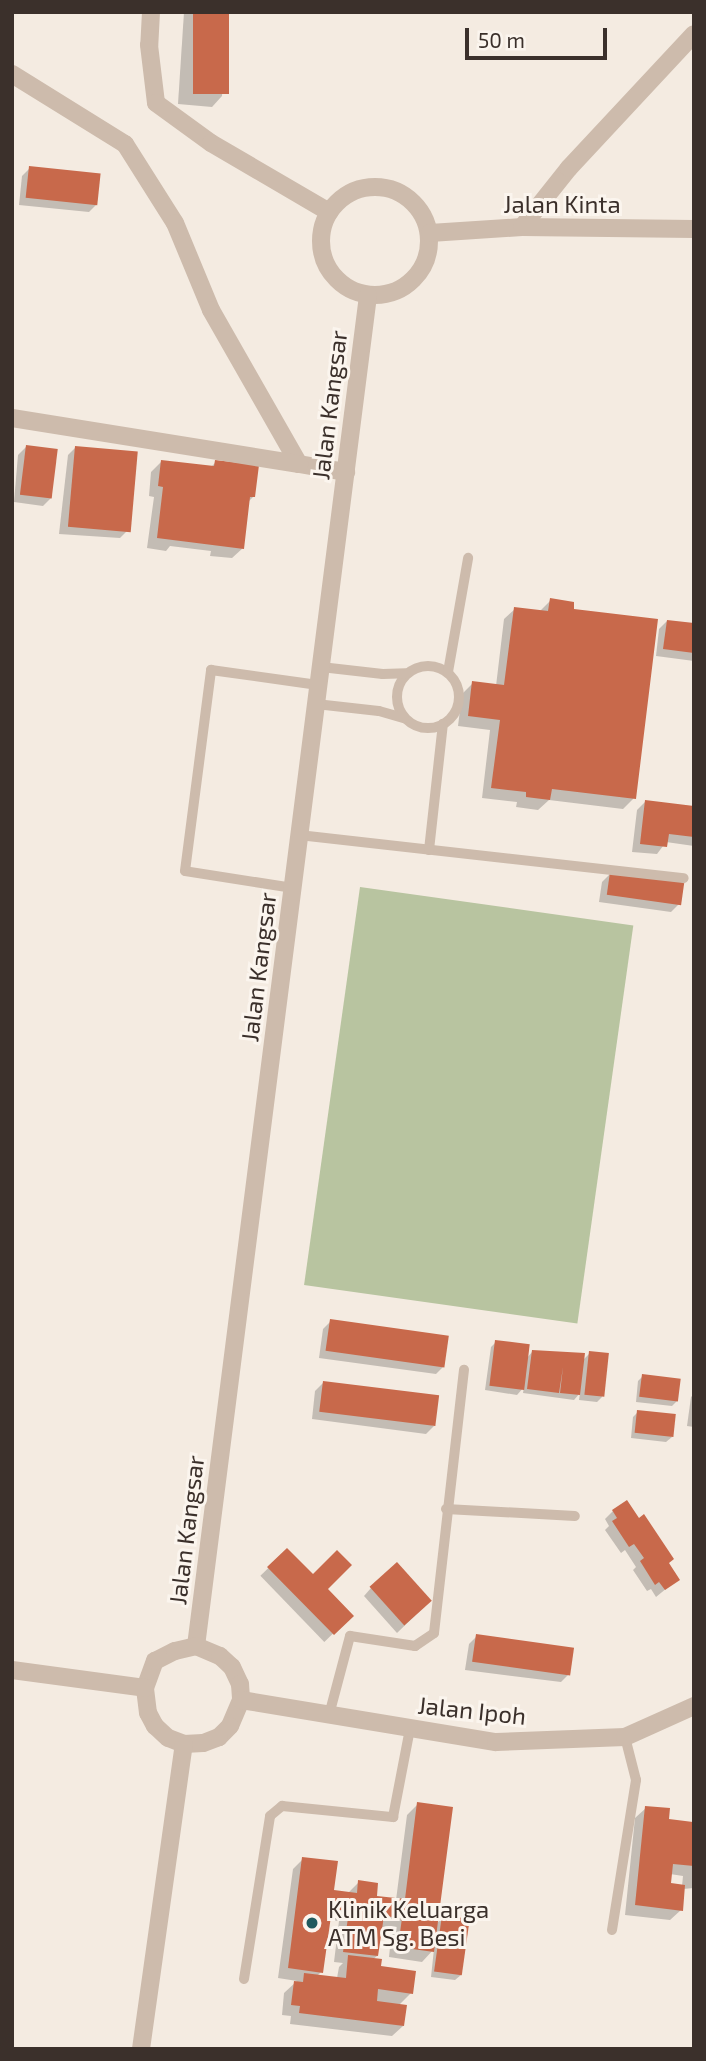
<!DOCTYPE html>
<style>
body{margin:0}
#map{position:relative;width:706px;height:2061px;overflow:hidden;background:#f4ebe1;font-family:"Exo 2",sans-serif}
div>[style]{position:absolute}
[style*='--x']{left:calc(var(--x)*1px);top:calc(var(--y)*1px);width:calc(var(--w)*1px);rotate:calc(var(--a)*1deg)}
.green>*{inset:0;background:#b8c4a0;transform-origin:0 0}
.shadow>*{inset:0;background:#0003;transform-origin:0 0}
.building>*{inset:0;background:#c8694b;transform-origin:0 0}
.service>*{height:10px;margin:-5px;padding:0 5px;transform-origin:5px;border-radius:5px;background:#cdbbac}
.service>.ring{margin:-5px;padding:0;box-sizing:content-box;background:none;border:10px solid #cdbbac;border-radius:50%}
.minor>*{height:18px;margin:-9px;padding:0 9px;transform-origin:9px;border-radius:9px;background:#cdbbac}
.minor>.ring{margin:-9px;padding:0;box-sizing:content-box;background:none;border:18px solid #cdbbac;border-radius:50%}
.dots>*{width:19px;height:19px;translate:-50% -50%;box-sizing:border-box;border:4px solid #fbf5ee;border-radius:50%}
span{translate:-50% -50%;white-space:nowrap;text-align:center;line-height:1.15;-webkit-text-stroke:6px #fbf5ee;paint-order:stroke}
.street-label{font-size:24px;color:#3b302b}
.poi-label{font-size:24px;color:#3b302b}
.left{translate:0 -50%;text-align:left}
.frame{position:absolute;inset:0;border:14px solid #3b302b;pointer-events:none}
.scale{position:absolute;left:465px;top:28px;width:142px;height:32px;box-sizing:border-box;border:4px solid #3b302b;border-top:0;padding-left:9px;font-size:21px;line-height:24px;white-space:nowrap;color:#3b302b;-webkit-text-stroke:5px #fbf5ee;paint-order:stroke}
</style>
<div id="map">
<div class="green">
<div style="left:360px;top:887px;width:276px;height:402px;rotate:8deg"></div>
</div>
<div class="shadow">
<div style="clip-path:polygon(184px 12px,228px 12px,222px 96px,212px 107px,178px 104px)"></div>
<div style="clip-path:polygon(30px 168px,97px 204px,89px 212px,19px 205px,22px 176px)"></div>
<div style="clip-path:polygon(26px 447px,51px 498px,43px 506px,14px 502px,18px 455px)"></div>
<div style="clip-path:polygon(76px 447px,128px 530px,120px 538px,59px 534px,68px 455px)"></div>
<div style="clip-path:polygon(162px 461px,211px 467px,216px 462px,253px 497px,248px 502px,243px 548px,232px 558px,210px 556px,211px 551px,170px 546px,166px 551px,147px 548px,154px 497px,149px 496px,151px 472px)"></div>
<div style="clip-path:polygon(551px 600px,572px 610px,634px 798px,623px 809px,549px 800px,538px 810px,516px 807px,517px 802px,482px 798px,490px 730px,458px 726px,462px 694px,473px 683px,496px 686px,504px 619px,515px 609px,539px 612px)"></div>
<div style="clip-path:polygon(667px 621px,694px 625px,694px 661px,656px 656px,659px 629px)"></div>
<div style="clip-path:polygon(645px 802px,694px 808px,694px 846px,666px 842px,657px 854px,632px 852px,637px 810px)"></div>
<div style="clip-path:polygon(610px 874px,679px 904px,671px 912px,599px 902px,602px 882px)"></div>
<div style="clip-path:polygon(331px 1321px,444px 1366px,436px 1374px,319px 1358px,323px 1329px)"></div>
<div style="clip-path:polygon(496px 1342px,526px 1359px,533px 1351px,583px 1360px,590px 1353px,602px 1397px,597px 1402px,579px 1400px,580px 1393px,574px 1400px,523px 1393px,524px 1387px,517px 1395px,485px 1390px,491px 1347px)"></div>
<div style="clip-path:polygon(643px 1376px,677px 1401px,672px 1406px,636px 1402px,638px 1381px)"></div>
<div style="clip-path:polygon(323px 1383px,434px 1426px,426px 1434px,312px 1419px,315px 1391px)"></div>
<div style="clip-path:polygon(694px 1394px,694px 1427px,687px 1426px,691px 1397px)"></div>
<div style="clip-path:polygon(638px 1412px,672px 1437px,666px 1442px,631px 1438px,633px 1417px)"></div>
<div style="clip-path:polygon(613px 1511px,678px 1579px,656px 1597px,651px 1589px,647px 1591px,633px 1570px,636px 1567px,625px 1550px,621px 1553px,605px 1530px,609px 1526px,605px 1519px)"></div>
<div style="left:287px;top:1550px;width:92px;height:37px;rotate:46deg"></div>
<div style="clip-path:polygon(371px 1588px,430px 1601px,397px 1633px,364px 1596px)"></div>
<div style="clip-path:polygon(477px 1636px,569px 1674px,561px 1682px,465px 1670px,469px 1644px)"></div>
<div style="clip-path:polygon(evenodd,418px 1804px,436px 1924px,443px 1917px,461px 1975px,455px 1980px,431px 1977px,434px 1949px,422px 1962px,389px 1957px,392px 1928px,380px 1927px,377px 1956px,372px 1960px,411px 1993px,399px 2005px,403px 2026px,392px 2036px,290px 2024px,291px 2016px,282px 2015px,284px 1993px,297px 1981px,278px 1978px,293px 1869px,303px 1859px,332px 1891px,347px 1894px,359px 1882px,375px 1897px,396px 1900px,407px 1815px,418px 1804px,328px 1920px,339px 1921px,334px 1962px,343px 1963px,339px 1967px,337px 1978px,317px 1976px,321px 1972px,328px 1920px)"></div>
<div style="clip-path:polygon(evenodd,646px 1808px,667px 1821px,694px 1829px,694px 1888px,683px 1889px,681px 1910px,670px 1920px,625px 1915px,635px 1818px,646px 1808px,670px 1874px,683px 1876px,682px 1886px,669px 1885px,670px 1874px)"></div>
</div>
<div class="building">
<div style="left:193px;top:12px;width:36px;height:82px"></div>
<div style="left:29px;top:166px;width:72px;height:32px;rotate:6deg"></div>
<div style="left:26px;top:445px;width:32px;height:50px;rotate:7deg"></div>
<div style="left:75px;top:446px;width:63px;height:81px;rotate:5deg"></div>
<div style="clip-path:polygon(161px 460px,214px 466px,215px 460px,259px 465px,255px 497px,250px 497px,244px 549px,157px 538px,163px 487px,158px 486px)"></div>
<div style="clip-path:polygon(550px 598px,574px 602px,574px 609px,658px 619px,636px 799px,552px 789px,550px 800px,526px 797px,526px 792px,491px 788px,500px 720px,468px 716px,472px 681px,504px 685px,514px 607px,548px 611px)"></div>
<div style="clip-path:polygon(667px 620px,694px 623px,694px 653px,663px 649px)"></div>
<div style="clip-path:polygon(645px 800px,694px 806px,694px 837px,669px 834px,667px 847px,640px 844px)"></div>
<div style="left:610px;top:872px;width:75px;height:23px;rotate:8deg"></div>
<div style="left:330px;top:1319px;width:120px;height:32px;rotate:8deg"></div>
<div style="left:495px;top:1340px;width:35px;height:46px;rotate:7deg"></div>
<div style="clip-path:polygon(532px 1350px,585px 1353px,580px 1395px,560px 1393px,563px 1367px,559px 1393px,527px 1389px)"></div>
<div style="left:589px;top:1351px;width:20px;height:44px;rotate:6deg"></div>
<div style="left:642px;top:1374px;width:39px;height:23px;rotate:7deg"></div>
<div style="left:323px;top:1381px;width:117px;height:31px;rotate:7deg"></div>
<div style="left:637px;top:1410px;width:39px;height:23px;rotate:6deg"></div>
<div style="clip-path:polygon(627px 1500px,639px 1518px,644px 1514px,674px 1559px,669px 1563px,680px 1580px,665px 1590px,659px 1582px,655px 1585px,640px 1561px,644px 1558px,634px 1544px,629px 1547px,612px 1521px,617px 1518px,612px 1510px)"></div>
<div style="clip-path:polygon(287px 1548px,313px 1574px,337px 1550px,352px 1565px,328px 1589px,354px 1616px,334px 1635px,267px 1567px)"></div>
<div style="left:397px;top:1562px;width:52px;height:37px;rotate:48deg"></div>
<div style="left:476px;top:1634px;width:99px;height:28px;rotate:8deg"></div>
<div style="clip-path:polygon(417px 1802px,453px 1807px,434px 1952px,398px 1947px,402px 1918px,384px 1916px,378px 1956px,343px 1952px,349px 1911px,332px 1909px,323px 1973px,288px 1968px,302px 1857px,338px 1861px,334px 1890px,357px 1893px,358px 1880px,378px 1883px,377px 1896px,405px 1899px)"></div>
<div style="clip-path:polygon(645px 1806px,670px 1808px,669px 1819px,693px 1822px,694px 1866px,673px 1864px,671px 1883px,685px 1885px,683px 1911px,635px 1905px)"></div>
<div style="left:442px;top:1915px;width:28px;height:57px;rotate:8deg"></div>
<div style="clip-path:polygon(348px 1955px,382px 1959px,381px 1966px,416px 1971px,413px 1994px,378px 1989px,377px 2001px,407px 2005px,404px 2026px,299px 2013px,300px 2006px,291px 2005px,294px 1981px,303px 1982px,304px 1973px,346px 1978px)"></div>
</div>
<div class="service">
<div class="ring" style="left:397px;top:666px;width:52px;height:52px"></div>
<div style="--x:321;--y:667;--w:62;--a:6.4"></div>
<div style="--x:383;--y:674;--w:23;--a:-2"></div>
<div style="--x:448;--y:672;--w:116;--a:-80"></div>
<div style="--x:316;--y:704;--w:63;--a:6.3"></div>
<div style="--x:379;--y:711;--w:26;--a:16"></div>
<div style="--x:299;--y:835;--w:387;--a:6.4"></div>
<div style="--x:429;--y:850;--w:127;--a:-83.7"></div>
<div style="--x:293;--y:888;--w:109;--a:-171.1"></div>
<div style="--x:185;--y:871;--w:203;--a:-82.6"></div>
<div style="--x:211;--y:670;--w:108;--a:8"></div>
<div style="--x:446;--y:1509;--w:129;--a:3.1"></div>
<div style="--x:329;--y:1715;--w:82;--a:-75.1"></div>
<div style="--x:350;--y:1636;--w:66;--a:8.7"></div>
<div style="--x:415;--y:1646;--w:23;--a:-34"></div>
<div style="--x:434;--y:1633;--w:265;--a:-83.5"></div>
<div style="--x:612;--y:1930;--w:152;--a:-80.9"></div>
<div style="--x:636;--y:1780;--w:44;--a:-104.3"></div>
<div style="--x:244;--y:1979;--w:165;--a:-80.9"></div>
<div style="--x:270;--y:1816;--w:16;--a:-40"></div>
<div style="--x:282;--y:1806;--w:112;--a:5.7"></div>
<div style="--x:393;--y:1817;--w:90;--a:-79.1"></div>
</div>
<div class="minor">
<div style="--x:151;--y:12;--w:33;--a:93"></div>
<div style="--x:149;--y:45;--w:58;--a:83.1"></div>
<div style="--x:156;--y:103;--w:68;--a:36"></div>
<div style="--x:211;--y:143;--w:137;--a:30.3"></div>
<div style="--x:12;--y:74;--w:133;--a:31.8"></div>
<div style="--x:125;--y:144;--w:93;--a:57.7"></div>
<div style="--x:175;--y:223;--w:94;--a:67.5"></div>
<div style="--x:211;--y:310;--w:177;--a:60.3"></div>
<div style="--x:299;--y:464;--w:48;--a:9.7"></div>
<div class="ring" style="left:321px;top:187px;width:90px;height:90px"></div>
<div style="--x:522;--y:227;--w:75;--a:-51.5"></div>
<div style="--x:569;--y:168;--w:183;--a:-47"></div>
<div style="--x:430;--y:233;--w:92;--a:-3.7"></div>
<div style="--x:522;--y:227;--w:172;--a:0.7"></div>
<div style="--x:12;--y:418;--w:291;--a:9.1"></div>
<div style="--x:196;--y:1646;--w:1362;--a:-82.74"></div>
<div style="--x:196;--y:1646;--w:26;--a:23"></div>
<div style="--x:220;--y:1656;--w:16;--a:43"></div>
<div style="--x:232;--y:1667;--w:19;--a:65"></div>
<div style="--x:240;--y:1684;--w:16;--a:86"></div>
<div style="--x:241;--y:1700;--w:28;--a:113"></div>
<div style="--x:230;--y:1726;--w:16;--a:135"></div>
<div style="--x:219;--y:1737;--w:17;--a:159"></div>
<div style="--x:203;--y:1743;--w:19;--a:177"></div>
<div style="--x:184;--y:1744;--w:17;--a:-159"></div>
<div style="--x:168;--y:1738;--w:18;--a:-137"></div>
<div style="--x:155;--y:1726;--w:15;--a:-118"></div>
<div style="--x:148;--y:1713;--w:25;--a:-97"></div>
<div style="--x:145;--y:1688;--w:29;--a:-70"></div>
<div style="--x:155;--y:1661;--w:22;--a:-27"></div>
<div style="--x:175;--y:1651;--w:22;--a:-13"></div>
<div style="--x:12;--y:1670;--w:134;--a:7.7"></div>
<div style="--x:241;--y:1700;--w:258;--a:9.4"></div>
<div style="--x:496;--y:1742;--w:129;--a:-2.2"></div>
<div style="--x:625;--y:1737;--w:76;--a:-24.2"></div>
<div style="--x:141;--y:2049;--w:308;--a:-82"></div>
</div>
<div class="dots">
<div style="left:312px;top:1923px;background:#1f5a5e"></div>
</div>
<div class="street-label">
<span style="left:562px;top:204px">Jalan Kinta</span>
<span style="left:329px;top:405px;rotate:-83deg">Jalan Kangsar</span>
<span style="left:258px;top:967px;rotate:-83deg">Jalan Kangsar</span>
<span style="left:186px;top:1530px;rotate:-83deg">Jalan Kangsar</span>
<span style="left:472px;top:1710px;rotate:6deg">Jalan Ipoh</span>
</div>
<div class="poi-label">
<span class="left" style="left:328px;top:1923px">Klinik Keluarga<br>ATM Sg. Besi</span>
</div>
<div class="frame"></div>
<div class="scale">50 m</div>
</div>
